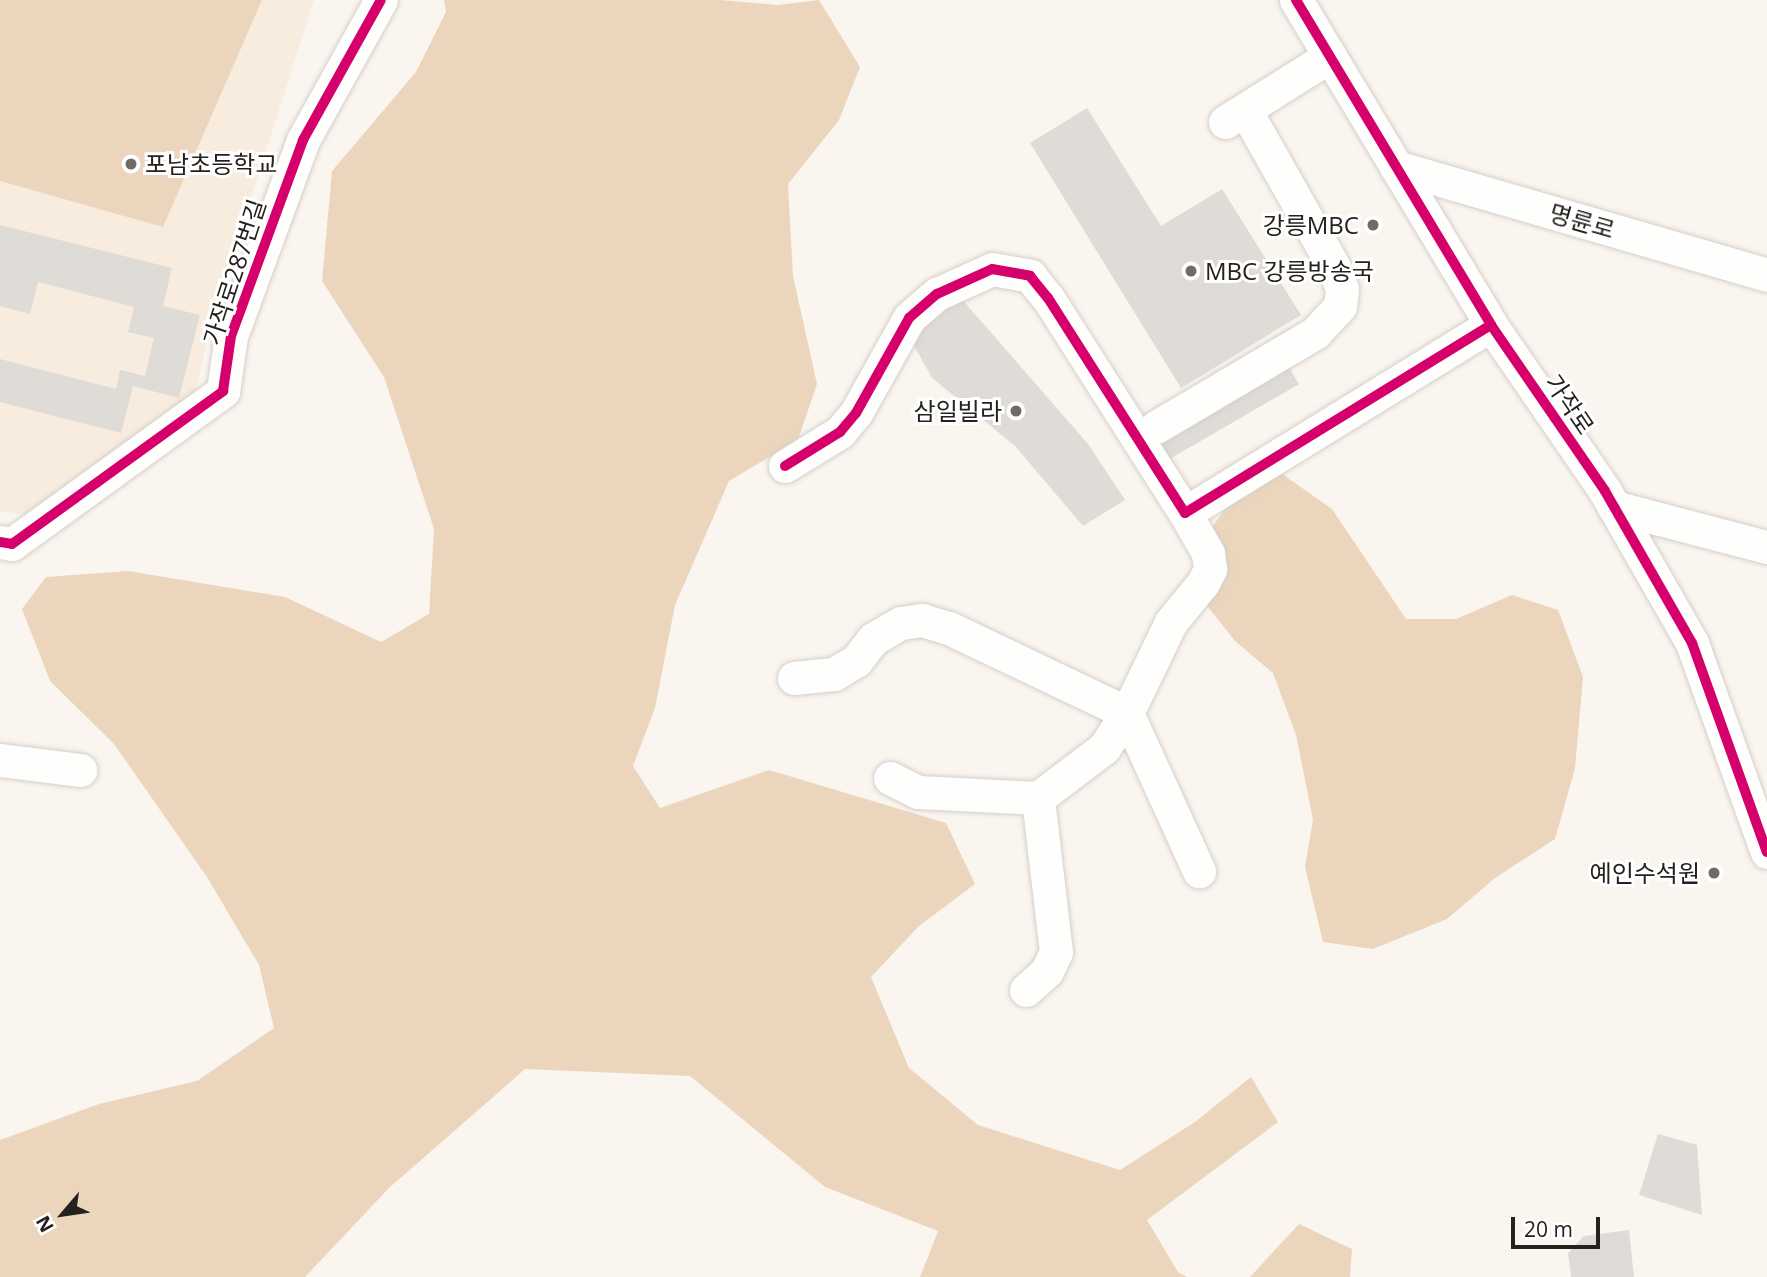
<!DOCTYPE html>
<meta charset="utf-8">
<style>
body{margin:0}
#map{position:relative;width:1767px;height:1277px;overflow:hidden;background:#faf5ef;font-family:"Open Sans","Noto Sans KR",sans-serif}
div>[style]{position:absolute}
[style*='--x']{left:calc(var(--x)*1px);top:calc(var(--y)*1px);width:calc(var(--w)*1px);rotate:calc(var(--a)*1deg)}
.built>*{inset:0;background:#f8ecdf}
.green>*{inset:0;background:#ebd6bd}
.building>*{inset:0;background:#dfdbd6;transform-origin:0 0}
.roads{filter:drop-shadow(0 0 2px #d4cfca) drop-shadow(0 0 2px #d4cfca)}
.minor>*{height:33px;margin:-16.5px;padding:0 16.5px;transform-origin:16.5px;border-radius:16.5px;background:#fefefd}
.cycleway>*{height:10px;margin:-5px;padding:0 5px;transform-origin:5px;border-radius:5px;background:#d6006c}
.dots>*{width:19px;height:19px;translate:-50% -50%;box-sizing:border-box;border:4px solid #fff;border-radius:50%}
span{translate:-50% -50%;white-space:nowrap;text-align:center;line-height:1.15;-webkit-text-stroke:6px #fff;paint-order:stroke}
.poi-label{font-size:24px;color:#25211d}
.left{translate:0 -50%;text-align:left}
.right{translate:-100% -50%;text-align:right}
.street-label{font-size:24px;color:#25211d}
.north{position:absolute;left:28px;top:1179px;width:70px;height:70px;-webkit-text-stroke:5px #fff;paint-order:stroke;rotate:241deg;font-size:19px;font-weight:700;line-height:28px;text-align:center;color:#25211d}
.north::after{content:'';display:block;margin:auto;width:24px;height:32px;background:#25211d;clip-path:polygon(50% 0,100% 100%,50% 72%,0 100%)}
.scale{position:absolute;left:1511px;top:1217px;width:89px;height:32px;box-sizing:border-box;border:4px solid #25211d;border-top:0;padding-left:9px;font-size:21px;line-height:24px;white-space:nowrap;color:#25211d;-webkit-text-stroke:5px #fff;paint-order:stroke}
</style>
<div id="map">
<div class="built">
<div style="clip-path:polygon(0 0,314px 0,210px 327px,194px 398px,25px 515px,0 511px)"></div>
</div>
<div class="green">
<div style="clip-path:polygon(0 0,262px 0,163px 227px,0 181px)"></div>
<div style="clip-path:polygon(444px 0,720px 0,778px 5px,819px 0,860px 67px,839px 120px,788px 184px,793px 276px,817px 384px,798px 440px,729px 481px,675px 605px,655px 708px,633px 766px,660px 808px,769px 770px,946px 823px,975px 884px,919px 926px,871px 977px,909px 1068px,978px 1125px,1120px 1170px,1195px 1122px,1251px 1077px,1278px 1122px,1147px 1220px,1178px 1272px,1187px 1277px,920px 1277px,938px 1231px,825px 1187px,690px 1076px,525px 1069px,389px 1188px,305px 1277px,0 1277px,0 1140px,99px 1104px,197px 1081px,274px 1028px,259px 965px,207px 877px,114px 744px,50px 681px,22px 609px,46px 577px,128px 571px,285px 597px,381px 642px,429px 614px,434px 529px,384px 377px,322px 281px,332px 171px,416px 72px,446px 12px)"></div>
<div style="clip-path:polygon(1278px 471px,1332px 509px,1406px 619px,1456px 619px,1512px 595px,1558px 610px,1583px 677px,1575px 768px,1555px 839px,1495px 878px,1447px 919px,1373px 949px,1323px 942px,1305px 867px,1313px 820px,1296px 735px,1273px 673px,1235px 641px,1189px 583px,1204px 538px,1240px 489px)"></div>
<div style="clip-path:polygon(1299px 1224px,1352px 1249px,1350px 1277px,1250px 1277px)"></div>
</div>
<div class="building">
<div style="clip-path:polygon(1087px 108px,1161px 226px,1222px 189px,1301px 315px,1181px 388px,1030px 143px)"></div>
<div style="clip-path:polygon(0 225px,172px 268px,163px 306px,200px 315px,179px 398px,133px 386px,121px 433px,0 402px,0 359px,116px 389px,120px 370px,145px 376px,154px 338px,128px 332px,134px 307px,38px 282px,30px 314px,0 306px)"></div>
<div style="clip-path:polygon(960px 297px,1088px 444px,1125px 500px,1083px 526px,1015px 446px,932px 378px,907px 333px)"></div>
<div style="left:1285px;top:360px;width:28px;height:157px;rotate:60deg"></div>
<div style="clip-path:polygon(1658px 1134px,1697px 1145px,1702px 1215px,1639px 1195px)"></div>
<div style="clip-path:polygon(1629px 1230px,1634px 1277px,1571px 1277px,1568px 1253px,1584px 1236px)"></div>
</div>
<div class="roads">
<div class="minor">
<div style="--x:1296;--y:0;--w:379;--a:59"></div>
<div style="--x:1491;--y:325;--w:201;--a:55.5"></div>
<div style="--x:1605;--y:491;--w:175;--a:60.2"></div>
<div style="--x:1692;--y:643;--w:222;--a:70.3"></div>
<div style="--x:1225;--y:122;--w:124;--a:-32.2"></div>
<div style="--x:1396;--y:167;--w:386;--a:16.2"></div>
<div style="--x:1156;--y:427;--w:185;--a:-30.6"></div>
<div style="--x:1315;--y:333;--w:37;--a:-47"></div>
<div style="--x:1340;--y:306;--w:17;--a:-83"></div>
<div style="--x:1342;--y:289;--w:23;--a:-110"></div>
<div style="--x:1334;--y:267;--w:180;--a:-119.5"></div>
<div style="--x:785;--y:466;--w:65;--a:-31.7"></div>
<div style="--x:840;--y:432;--w:25;--a:-50"></div>
<div style="--x:856;--y:413;--w:109;--a:-60.8"></div>
<div style="--x:909;--y:318;--w:37;--a:-41"></div>
<div style="--x:937;--y:294;--w:60;--a:-24.4"></div>
<div style="--x:992;--y:269;--w:39;--a:10"></div>
<div style="--x:1030;--y:276;--w:28;--a:51"></div>
<div style="--x:1048;--y:298;--w:255;--a:57.5"></div>
<div style="--x:1185;--y:513;--w:359;--a:-31.6"></div>
<div style="--x:1614;--y:507;--w:158;--a:14.7"></div>
<div style="--x:0;--y:542;--w:12;--a:9"></div>
<div style="--x:12;--y:544;--w:261;--a:-35.9"></div>
<div style="--x:223;--y:391;--w:56;--a:-81.7"></div>
<div style="--x:231;--y:336;--w:209;--a:-69.8"></div>
<div style="--x:303;--y:140;--w:160;--a:-60.9"></div>
<div style="--x:794;--y:678;--w:40;--a:-5.7"></div>
<div style="--x:834;--y:674;--w:26;--a:-31"></div>
<div style="--x:856;--y:661;--w:28;--a:-52"></div>
<div style="--x:873;--y:639;--w:32;--a:-30"></div>
<div style="--x:901;--y:623;--w:21;--a:-8"></div>
<div style="--x:922;--y:620;--w:28;--a:17"></div>
<div style="--x:949;--y:628;--w:197;--a:25.5"></div>
<div style="--x:1127;--y:713;--w:174;--a:65.5"></div>
<div style="--x:0;--y:760;--w:81;--a:7.1"></div>
<div style="--x:890;--y:778;--w:31;--a:27"></div>
<div style="--x:918;--y:792;--w:120;--a:2.9"></div>
<div style="--x:1038;--y:798;--w:83;--a:-37.1"></div>
<div style="--x:1104;--y:748;--w:42;--a:-56.7"></div>
<div style="--x:1127;--y:713;--w:101;--a:-64.2"></div>
<div style="--x:1171;--y:622;--w:50;--a:-50.6"></div>
<div style="--x:1203;--y:583;--w:16;--a:-63"></div>
<div style="--x:1210;--y:569;--w:16;--a:-97"></div>
<div style="--x:1208;--y:553;--w:46;--a:-119.9"></div>
<div style="--x:1026;--y:990;--w:28;--a:-42"></div>
<div style="--x:1047;--y:971;--w:21;--a:-65"></div>
<div style="--x:1056;--y:952;--w:155;--a:-96.7"></div>
</div>
</div>
<div class="cycleway">
<div style="--x:1296;--y:0;--w:379;--a:59"></div>
<div style="--x:1491;--y:325;--w:201;--a:55.5"></div>
<div style="--x:1605;--y:491;--w:175;--a:60.2"></div>
<div style="--x:1692;--y:643;--w:222;--a:70.3"></div>
<div style="--x:785;--y:466;--w:65;--a:-31.7"></div>
<div style="--x:840;--y:432;--w:25;--a:-50"></div>
<div style="--x:856;--y:413;--w:109;--a:-60.8"></div>
<div style="--x:909;--y:318;--w:37;--a:-41"></div>
<div style="--x:937;--y:294;--w:60;--a:-24.4"></div>
<div style="--x:992;--y:269;--w:39;--a:10"></div>
<div style="--x:1030;--y:276;--w:28;--a:51"></div>
<div style="--x:1048;--y:298;--w:255;--a:57.5"></div>
<div style="--x:1185;--y:513;--w:359;--a:-31.6"></div>
<div style="--x:0;--y:542;--w:12;--a:9"></div>
<div style="--x:12;--y:544;--w:261;--a:-35.9"></div>
<div style="--x:223;--y:391;--w:56;--a:-81.7"></div>
<div style="--x:231;--y:336;--w:209;--a:-69.8"></div>
<div style="--x:303;--y:140;--w:160;--a:-60.9"></div>
</div>
<div class="dots">
<div style="left:131px;top:164px;background:#706b66"></div>
<div style="left:1373px;top:225px;background:#706b66"></div>
<div style="left:1191px;top:271px;background:#706b66"></div>
<div style="left:1016px;top:411px;background:#706b66"></div>
<div style="left:1714px;top:873px;background:#706b66"></div>
</div>
<div class="poi-label">
<span class="left" style="left:145px;top:164px">포남초등학교</span>
<span class="right" style="left:1359px;top:225px">강릉MBC</span>
<span class="left" style="left:1205px;top:271px">MBC 강릉방송국</span>
<span class="right" style="left:1002px;top:411px">삼일빌라</span>
<span class="right" style="left:1700px;top:873px">예인수석원</span>
</div>
<div class="street-label">
<span style="left:1582px;top:221px;rotate:16deg">명륜로</span>
<span style="left:234px;top:272px;rotate:-72deg">가작로287번길</span>
<span style="left:1570px;top:404px;rotate:56deg">가작로</span>
</div>
<div class="north">N</div>
<div class="scale">20 m</div>
</div>
